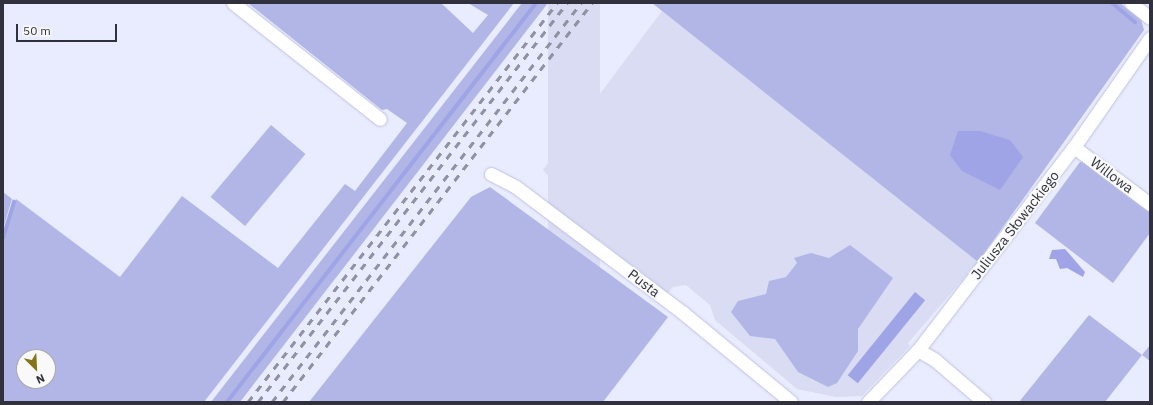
<!DOCTYPE html>
<meta charset="utf-8">
<style>
body{margin:0}
#map{position:relative;width:1153px;height:405px;overflow:hidden;background:#e9ebfe;font-family:"IBM Plex Sans",sans-serif}
div>[style]{position:absolute}
[style*='--x']{left:calc(var(--x)*1px);top:calc(var(--y)*1px);width:calc(var(--w)*1px);rotate:calc(var(--a)*1deg)}
.built>*{inset:0;background:#d9dcf2;transform-origin:0 0}
.green>*{inset:0;background:#b1b6e6;transform-origin:0 0}
.water>*{inset:0;background:#9fa4e6;transform-origin:0 0}
.stream>*{height:4px;margin:-2px;padding:0 2px;transform-origin:2px;border-radius:2px;background:#9fa4e6}
.roads{filter:drop-shadow(0 0 1px #bfc2e1) drop-shadow(0 0 1px #bfc2e1)}
.minor>*{height:13px;margin:-6.5px;padding:0 6.5px;transform-origin:6.5px;border-radius:6.5px;background:#fff}
.rail>*{height:3px;margin-top:-1.5px;transform-origin:0;background:repeating-linear-gradient(90deg,#9091a1 0 7px,transparent 0 14px)}
span{translate:-50% -50%;white-space:nowrap;text-align:center;line-height:1.15;-webkit-text-stroke:4px #f9f9f9;paint-order:stroke}
.street-label{font-size:14px;color:#30313d}
.frame{position:absolute;inset:0;border:4px solid #30313d;pointer-events:none}
.north{position:absolute;left:16px;top:349px;width:40px;height:40px;box-sizing:border-box;background:#f9f9f9;border:1px solid #a9a9ae;border-radius:50%;rotate:156deg;font-size:11px;font-weight:700;line-height:16px;text-align:center;color:#30313d}
.north::after{content:'';display:block;margin:auto;width:14px;height:18px;background:#837518;clip-path:polygon(50% 0,100% 100%,50% 72%,0 100%)}
.scale{position:absolute;left:16px;top:24px;width:101px;height:18px;box-sizing:border-box;border:2px solid #30313d;border-top:0;padding-left:5px;font-size:12px;line-height:14px;white-space:nowrap;color:#30313d;-webkit-text-stroke:3px #f9f9f9;paint-order:stroke}
</style>
<div id="map">
<div class="built">
<div style="left:548px;top:3px;width:52px;height:504px"></div>
<div style="clip-path:polygon(662px 11px,978px 262px,908px 343px,910px 346px,862px 396px,836px 397px,797px 389px,715px 320px,710px 305px,686px 285px,673px 287px,667px 294px,556px 206px,565px 194px,543px 170px)"></div>
</div>
<div class="green">
<div style="clip-path:polygon(evenodd,248px 3px,441px 3px,473px 33px,488px 15px,468px 3px,514px 3px,204px 402px,3px 402px,3px 243px,16px 199px,120px 277px,182px 196px,278px 268px,345px 184px,355px 191px,407px 123px,387px 109px,382px 110px,248px 3px,24px 357px,48px 357px,48px 381px,24px 381px,24px 357px)"></div>
<div style="clip-path:polygon(522px 3px,548px 3px,240px 402px,211px 402px)"></div>
<div style="clip-path:polygon(652px 3px,1120px 3px,1141px 20px,1144px 30px,978px 262px)"></div>
<div style="left:271px;top:125px;width:45px;height:94px;rotate:40deg"></div>
<div style="clip-path:polygon(1080px 162px,1086px 162px,1150px 212px,1150px 233px,1113px 283px,1035px 223px)"></div>
<div style="clip-path:polygon(490px 187px,668px 317px,603px 402px,309px 402px,471px 197px)"></div>
<div style="clip-path:polygon(3px 192px,12px 199px,3px 229px)"></div>
<div style="clip-path:polygon(850px 245px,893px 278px,858px 329px,858px 351px,837px 383px,828px 387px,798px 372px,775px 339px,750px 336px,731px 312px,738px 301px,766px 294px,769px 281px,786px 277px,797px 263px,794px 258px,811px 253px,829px 258px)"></div>
<div style="clip-path:polygon(1089px 315px,1142px 355px,1150px 345px,1150px 361px,1142px 355px,1105px 402px,1019px 402px)"></div>
</div>
<div class="water">
<div style="clip-path:polygon(958px 131px,980px 131px,1010px 140px,1023px 157px,1000px 190px,962px 171px,950px 155px)"></div>
<div style="clip-path:polygon(1065px 249px,1085px 272px,1083px 277px,1067px 268px,1060px 269px,1056px 259px,1049px 259px,1052px 250px)"></div>
<div style="left:915px;top:292px;width:13px;height:107px;rotate:39deg"></div>
</div>
<div class="stream">
<div style="--x:1112;--y:3;--w:30;--a:40"></div>
<div style="--x:3;--y:238;--w:38;--a:-73"></div>
<div style="--x:227;--y:402;--w:505;--a:-52.24"></div>
</div>
<div class="roads">
<div class="minor">
<div style="--x:233;--y:3;--w:187;--a:38.3"></div>
<div style="--x:1131;--y:3;--w:24;--a:38"></div>
<div style="--x:1074;--y:147;--w:95;--a:36.9"></div>
<div style="--x:491;--y:174;--w:28;--a:27"></div>
<div style="--x:516;--y:187;--w:208;--a:37"></div>
<div style="--x:682;--y:312;--w:141;--a:39.5"></div>
<div style="--x:918;--y:350;--w:20;--a:30"></div>
<div style="--x:935;--y:360;--w:65;--a:40.6"></div>
<div style="--x:868;--y:402;--w:72;--a:-46.1"></div>
<div style="--x:918;--y:350;--w:256;--a:-52.5"></div>
<div style="--x:1074;--y:147;--w:133;--a:-55.1"></div>
</div>
</div>
<div class="rail">
<div style="--x:248;--y:402;--w:505;--a:-52.24"></div>
<div style="--x:258;--y:402;--w:505;--a:-52.24"></div>
<div style="--x:272;--y:402;--w:505;--a:-52.24"></div>
<div style="--x:283;--y:402;--w:505;--a:-52.24"></div>
</div>
<div class="street-label">
<span style="left:1112px;top:175px;rotate:37deg">Willowa</span>
<span style="left:1015px;top:225px;rotate:-52deg">Juliusza Słowackiego</span>
<span style="left:644px;top:283px;rotate:37deg">Pusta</span>
</div>
<div class="frame"></div>
<div class="north">N</div>
<div class="scale">50 m</div>
</div>
